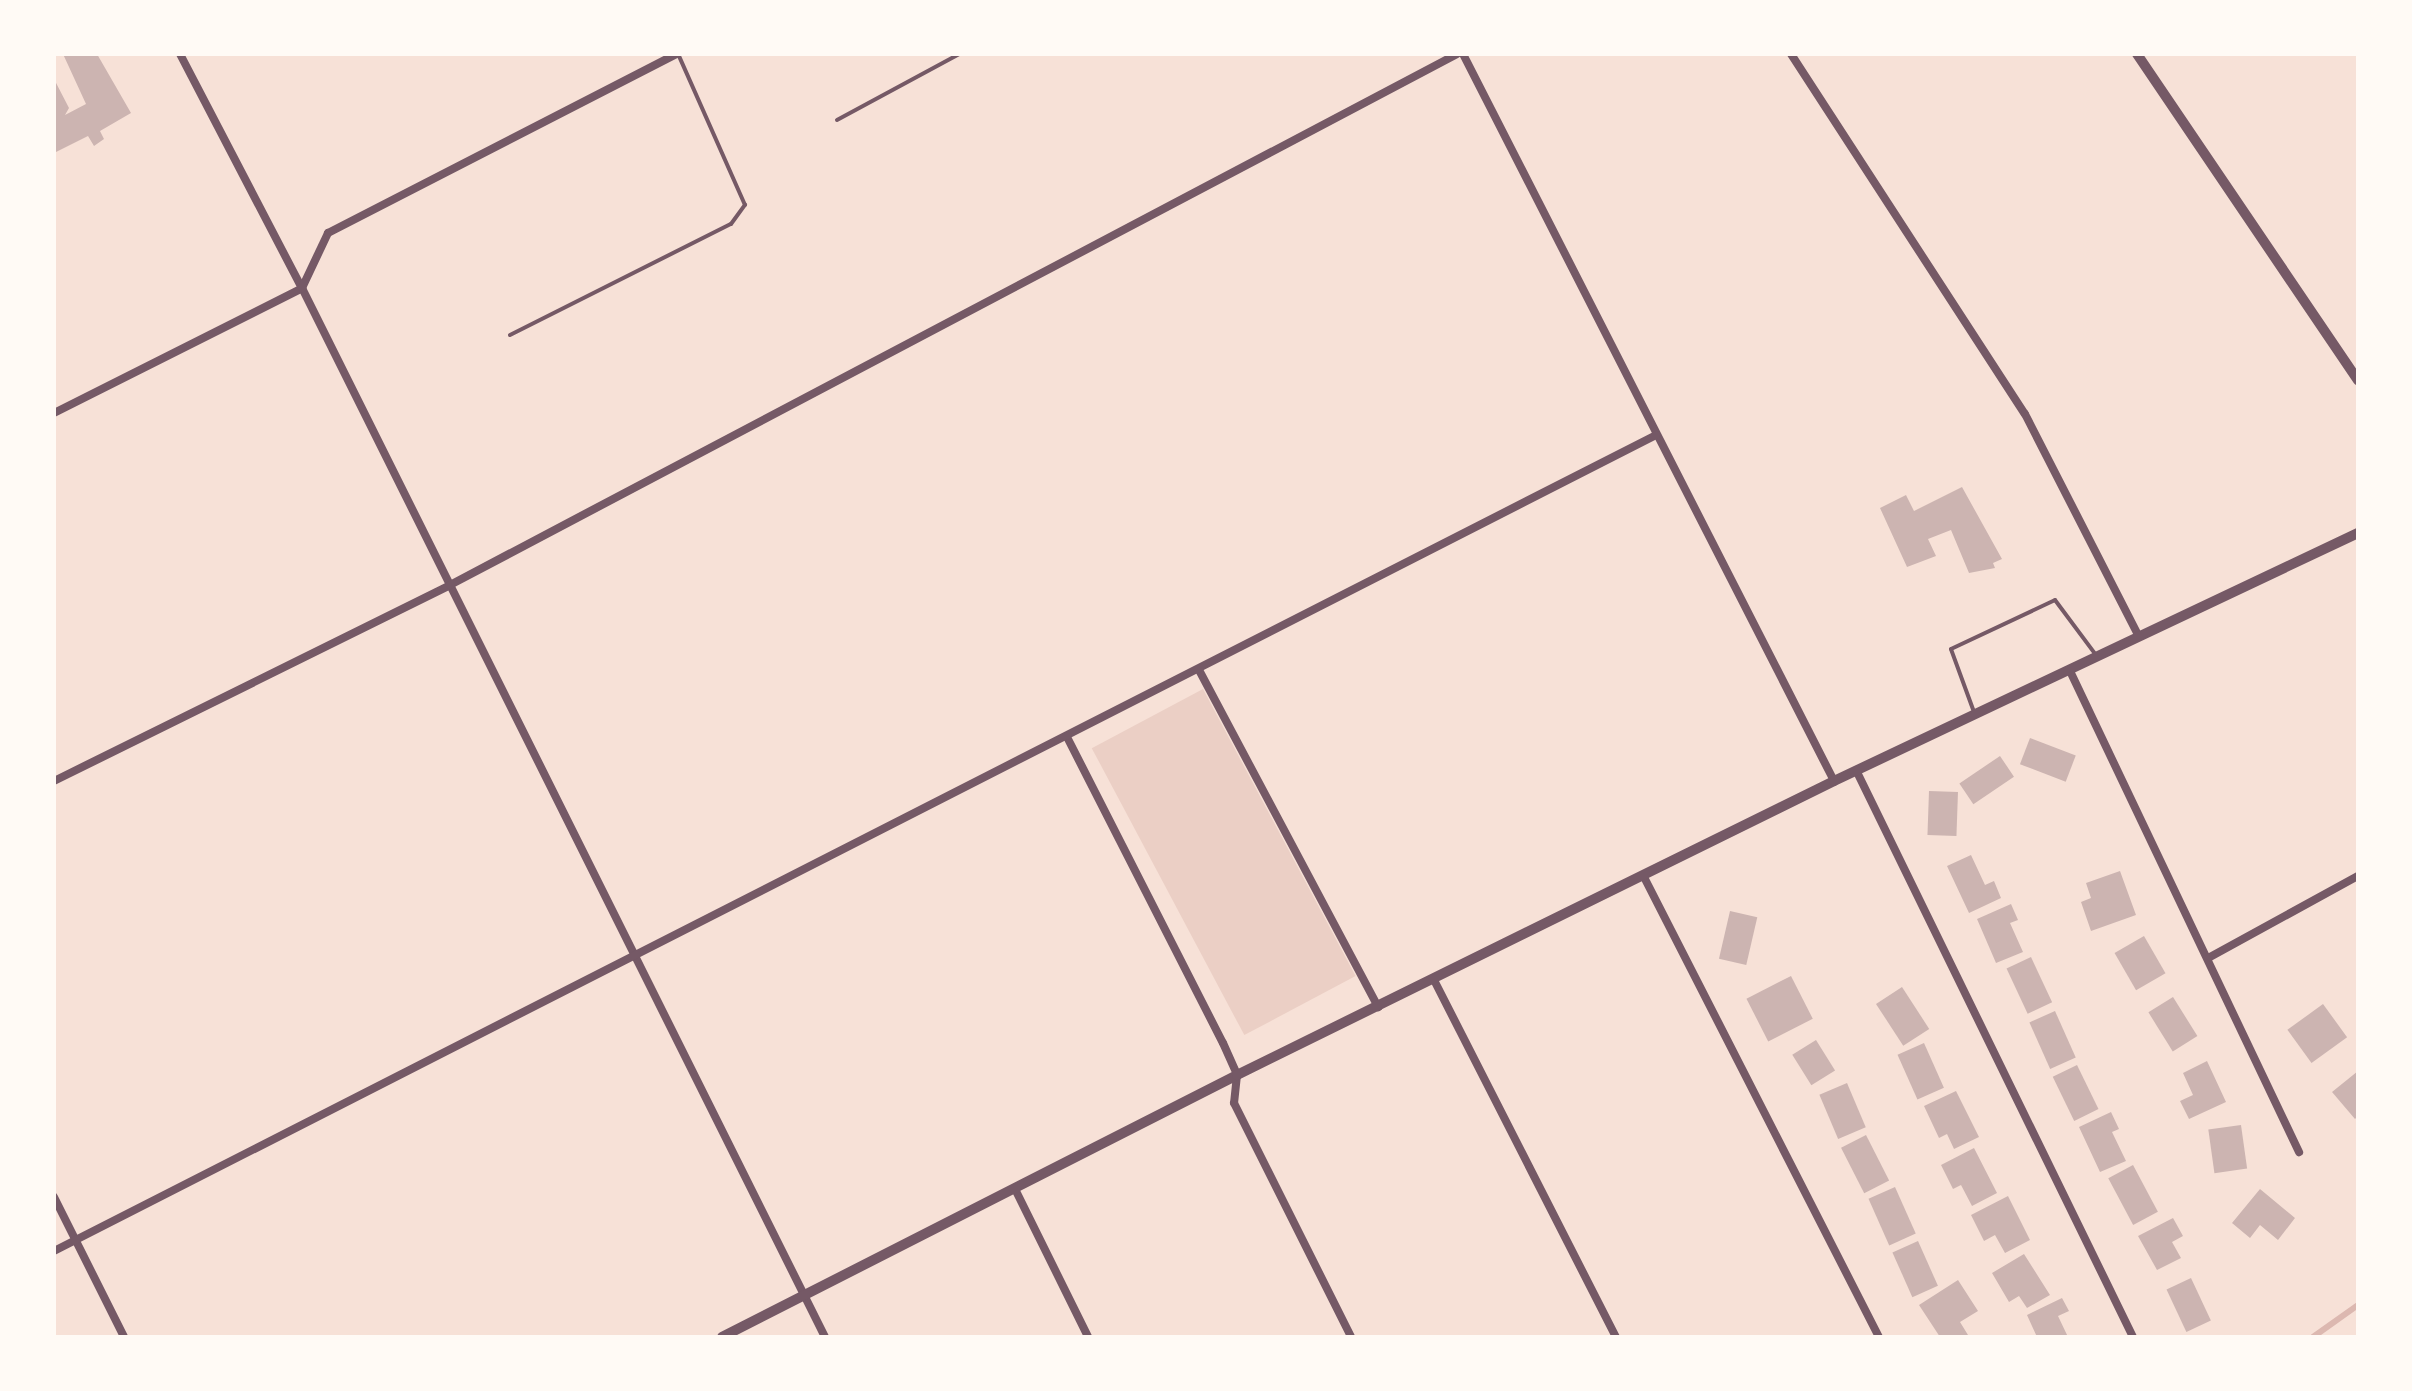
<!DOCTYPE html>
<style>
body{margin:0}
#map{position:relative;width:2412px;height:1391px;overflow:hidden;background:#f7e1d7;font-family:Poppins,sans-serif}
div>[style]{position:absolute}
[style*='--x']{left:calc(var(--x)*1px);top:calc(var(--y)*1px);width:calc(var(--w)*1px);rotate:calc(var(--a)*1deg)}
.green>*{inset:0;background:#ebcfc5;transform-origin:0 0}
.stream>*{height:6px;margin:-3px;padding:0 3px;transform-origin:3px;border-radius:3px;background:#dcb8b0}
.building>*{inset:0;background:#ccb4b1;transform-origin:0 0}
.service>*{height:4px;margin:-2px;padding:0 2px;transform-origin:2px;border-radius:2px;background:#755966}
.minor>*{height:8px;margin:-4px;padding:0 4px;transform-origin:4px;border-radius:4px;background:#755966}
.tertiary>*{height:10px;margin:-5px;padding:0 5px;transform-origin:5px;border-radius:5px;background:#755966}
span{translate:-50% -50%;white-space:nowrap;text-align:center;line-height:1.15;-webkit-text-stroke:8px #fffaf5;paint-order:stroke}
.frame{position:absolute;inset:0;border:56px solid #fffaf5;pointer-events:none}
</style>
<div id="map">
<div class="green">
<div style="left:1203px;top:689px;width:325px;height:126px;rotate:62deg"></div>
</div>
<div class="stream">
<div style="--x:2313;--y:1337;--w:55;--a:-35.4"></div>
</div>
<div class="building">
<div style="clip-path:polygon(63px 54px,97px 54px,131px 113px,100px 131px,104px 139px,94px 146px,88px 136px,54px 153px,54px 79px,69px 108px,65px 115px,86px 104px)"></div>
<div style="clip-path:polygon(1962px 487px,2002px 559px,1993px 563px,1995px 568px,1969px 573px,1951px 530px,1928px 539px,1936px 556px,1907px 567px,1880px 508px,1906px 495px,1914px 511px)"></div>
<div style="left:2030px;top:738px;width:49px;height:28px;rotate:21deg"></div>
<div style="left:2000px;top:756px;width:25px;height:49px;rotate:56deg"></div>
<div style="left:1929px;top:791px;width:29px;height:44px;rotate:2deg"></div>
<div style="clip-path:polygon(1971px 855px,1985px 885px,1994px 881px,2001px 898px,1969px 913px,1947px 866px)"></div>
<div style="clip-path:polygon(2120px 871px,2136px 915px,2091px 931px,2081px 902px,2091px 898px,2086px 883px)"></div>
<div style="clip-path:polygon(2011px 904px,2018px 920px,2010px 923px,2023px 952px,1996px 963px,1977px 919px)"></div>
<div style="left:1730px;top:911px;width:28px;height:49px;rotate:13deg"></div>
<div style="left:2144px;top:936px;width:43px;height:34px;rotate:60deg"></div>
<div style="left:2031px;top:957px;width:50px;height:27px;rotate:65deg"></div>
<div style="left:1791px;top:976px;width:48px;height:50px;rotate:63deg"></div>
<div style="left:1902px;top:987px;width:50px;height:31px;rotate:57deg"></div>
<div style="left:2173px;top:997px;width:46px;height:29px;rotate:58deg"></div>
<div style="left:2323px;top:1004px;width:41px;height:44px;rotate:54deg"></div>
<div style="left:2055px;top:1011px;width:51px;height:28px;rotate:66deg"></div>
<div style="left:1816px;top:1040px;width:36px;height:28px;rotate:58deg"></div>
<div style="left:1924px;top:1043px;width:49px;height:29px;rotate:66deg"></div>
<div style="clip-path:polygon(2207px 1061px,2226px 1102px,2189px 1119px,2180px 1101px,2193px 1095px,2183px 1073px)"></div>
<div style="left:2077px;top:1065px;width:49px;height:27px;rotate:64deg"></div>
<div style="clip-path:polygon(2358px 1071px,2358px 1116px,2355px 1119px,2332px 1092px)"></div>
<div style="left:1847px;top:1083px;width:48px;height:30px;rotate:67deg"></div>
<div style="clip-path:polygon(1956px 1091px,1979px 1137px,1954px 1149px,1947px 1134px,1939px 1138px,1924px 1106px)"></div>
<div style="clip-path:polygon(2111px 1112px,2119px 1129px,2112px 1132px,2126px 1161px,2100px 1172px,2079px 1127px)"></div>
<div style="left:2241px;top:1125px;width:44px;height:33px;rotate:82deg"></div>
<div style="left:1866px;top:1135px;width:51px;height:28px;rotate:63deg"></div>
<div style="clip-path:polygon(1974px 1148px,1997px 1193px,1972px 1206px,1961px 1185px,1953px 1189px,1941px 1165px)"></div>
<div style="left:2133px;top:1165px;width:53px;height:28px;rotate:62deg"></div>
<div style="left:1895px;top:1187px;width:51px;height:29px;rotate:66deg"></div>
<div style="clip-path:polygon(2260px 1189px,2295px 1218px,2278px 1240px,2260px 1225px,2250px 1238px,2232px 1223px)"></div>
<div style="clip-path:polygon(2008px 1196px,2030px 1240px,2005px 1253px,1995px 1235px,1984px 1241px,1971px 1215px)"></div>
<div style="clip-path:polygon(2173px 1218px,2183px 1236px,2172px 1242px,2181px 1258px,2157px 1270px,2138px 1236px)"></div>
<div style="left:1918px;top:1241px;width:49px;height:28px;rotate:66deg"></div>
<div style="clip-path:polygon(2024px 1254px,2050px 1295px,2027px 1308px,2019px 1296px,2009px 1302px,1992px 1273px)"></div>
<div style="left:2191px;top:1278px;width:47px;height:27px;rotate:65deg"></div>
<div style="clip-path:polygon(1958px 1280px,1978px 1311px,1960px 1322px,1968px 1335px,1940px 1337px,1919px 1305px)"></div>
<div style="clip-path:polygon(2062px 1298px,2069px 1311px,2058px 1316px,2068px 1337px,2037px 1337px,2027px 1315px)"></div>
</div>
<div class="service">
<div style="--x:837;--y:120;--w:139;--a:-28.4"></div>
<div style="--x:510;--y:335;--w:247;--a:-26.7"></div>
<div style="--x:731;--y:224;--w:24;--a:-54"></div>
<div style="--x:745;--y:205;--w:165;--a:-113.9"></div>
<div style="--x:1974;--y:712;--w:67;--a:-110.1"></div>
<div style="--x:1951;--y:649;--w:115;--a:-25.2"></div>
<div style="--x:2055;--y:600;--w:69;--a:53.3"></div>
</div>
<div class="minor">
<div style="--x:180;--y:54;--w:264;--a:62.5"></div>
<div style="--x:302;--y:288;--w:1172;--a:63.5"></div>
<div style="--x:1463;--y:54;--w:816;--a:62.96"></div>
<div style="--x:1791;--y:54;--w:429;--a:57"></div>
<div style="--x:2025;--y:414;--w:248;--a:62.9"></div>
<div style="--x:54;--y:413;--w:278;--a:-26.7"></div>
<div style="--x:302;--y:288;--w:61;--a:-64.7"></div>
<div style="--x:328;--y:233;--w:392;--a:-27.2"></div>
<div style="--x:1199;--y:670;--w:382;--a:62"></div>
<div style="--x:2070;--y:671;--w:533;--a:64.54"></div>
<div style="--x:1067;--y:737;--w:343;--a:63"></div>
<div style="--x:1223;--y:1043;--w:35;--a:66"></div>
<div style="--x:1237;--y:1075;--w:28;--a:96"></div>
<div style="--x:1234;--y:1103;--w:262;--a:63.4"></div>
<div style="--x:1856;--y:770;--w:631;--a:63.96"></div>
<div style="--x:54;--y:781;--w:442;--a:-26.3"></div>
<div style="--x:450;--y:585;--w:1138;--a:-27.8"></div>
<div style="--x:1645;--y:879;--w:514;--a:62.94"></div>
<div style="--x:2210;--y:957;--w:169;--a:-28.7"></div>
<div style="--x:1434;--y:980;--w:401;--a:63"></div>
<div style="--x:1016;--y:1191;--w:163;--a:63.7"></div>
<div style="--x:54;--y:1197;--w:157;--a:63.4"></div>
<div style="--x:54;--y:1251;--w:1798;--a:-26.99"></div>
</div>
<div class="tertiary">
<div style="--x:2137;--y:54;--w:394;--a:55.9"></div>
<div style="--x:722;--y:1337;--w:578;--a:-26.96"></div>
<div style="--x:1237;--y:1075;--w:665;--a:-26.22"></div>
<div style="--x:1834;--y:781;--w:580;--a:-25.33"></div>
</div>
<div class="frame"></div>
</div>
